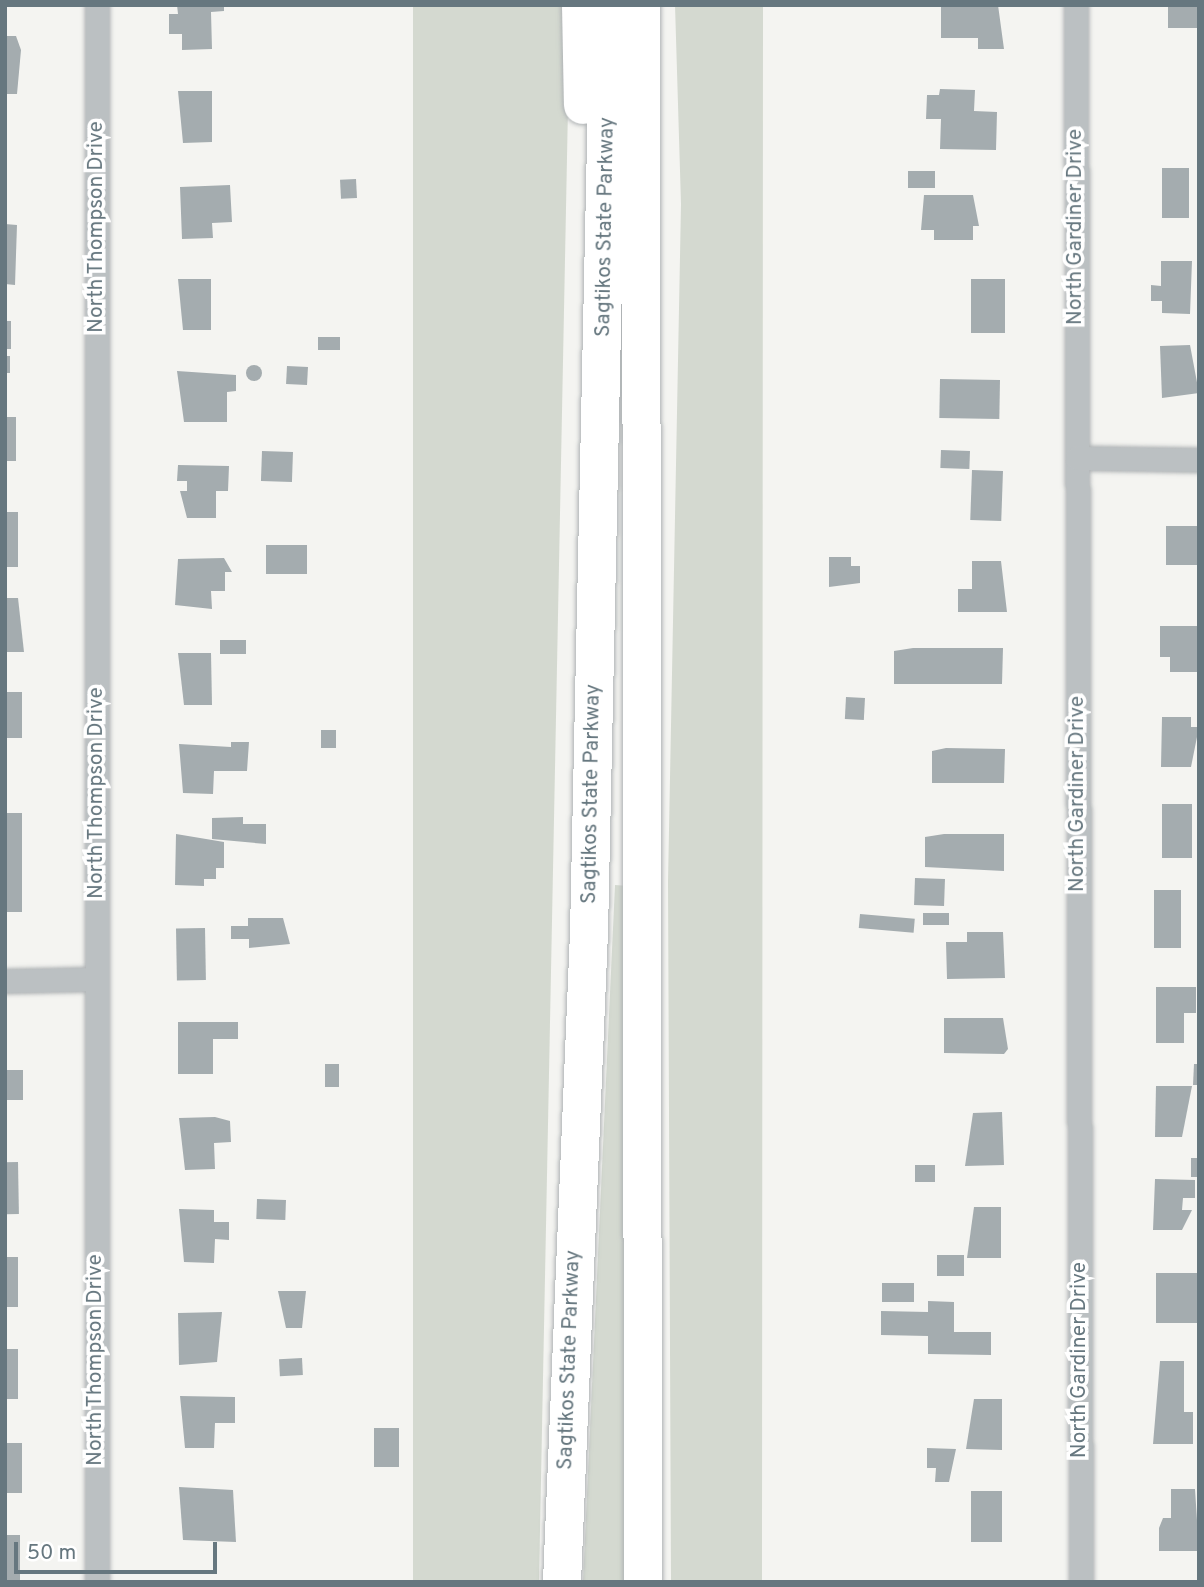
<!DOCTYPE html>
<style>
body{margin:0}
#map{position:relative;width:1204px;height:1587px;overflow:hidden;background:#f4f4f1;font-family:Overpass,sans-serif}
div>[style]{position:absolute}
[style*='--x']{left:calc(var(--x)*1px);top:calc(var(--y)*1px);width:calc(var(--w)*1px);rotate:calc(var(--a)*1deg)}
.green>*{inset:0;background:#d4d9d0}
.building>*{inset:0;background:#a4acaf;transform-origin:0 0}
.round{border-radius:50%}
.roads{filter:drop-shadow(0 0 2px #afb3b5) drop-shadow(0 0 2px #afb3b5)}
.minor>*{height:23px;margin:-11.5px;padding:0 11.5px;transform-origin:11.5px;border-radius:11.5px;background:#bbc0c2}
.motorway>*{height:38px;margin:-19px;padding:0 19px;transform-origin:19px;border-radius:19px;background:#fff}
span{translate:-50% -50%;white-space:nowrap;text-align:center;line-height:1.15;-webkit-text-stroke:7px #fff;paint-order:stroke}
.street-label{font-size:21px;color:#66777f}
.frame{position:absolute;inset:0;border:7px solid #66777f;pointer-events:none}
.scale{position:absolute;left:14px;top:1542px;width:203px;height:32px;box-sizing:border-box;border:4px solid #66777f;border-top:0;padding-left:9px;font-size:21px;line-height:24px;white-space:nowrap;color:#66777f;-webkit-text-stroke:5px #fff;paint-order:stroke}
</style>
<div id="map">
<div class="green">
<div style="clip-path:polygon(413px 5px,570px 5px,539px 1582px,413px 1582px)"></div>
<div style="clip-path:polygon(675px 5px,763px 5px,762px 1582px,671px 1582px,668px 882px,681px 204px)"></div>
<div style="clip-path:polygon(615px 885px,629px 886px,632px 1582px,583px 1582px)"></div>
</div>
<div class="building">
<div style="clip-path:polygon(177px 5px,224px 5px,224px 11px,211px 12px,212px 49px,182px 50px,182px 34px,169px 34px,169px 14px,178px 14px)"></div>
<div style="clip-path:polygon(941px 5px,998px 5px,1004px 49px,978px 49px,978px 38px,941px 38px)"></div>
<div style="left:1168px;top:5px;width:31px;height:23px"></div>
<div style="clip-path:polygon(5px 36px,16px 36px,21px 50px,17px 94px,5px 94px)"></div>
<div style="clip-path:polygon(940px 89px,975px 90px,974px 111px,997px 112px,996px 150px,940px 149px,941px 119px,926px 119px,927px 95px,939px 95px)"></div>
<div style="clip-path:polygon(178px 91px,212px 91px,212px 142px,183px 143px)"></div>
<div style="left:1162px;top:168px;width:27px;height:50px"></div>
<div style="left:908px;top:171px;width:27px;height:17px"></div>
<div style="left:356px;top:179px;width:19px;height:16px;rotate:87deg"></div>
<div style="clip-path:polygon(230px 185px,232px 222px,212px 223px,213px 238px,182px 239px,180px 187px)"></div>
<div style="clip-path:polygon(924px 195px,973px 195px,979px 226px,973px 226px,973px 240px,934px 240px,934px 230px,921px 230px)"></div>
<div style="clip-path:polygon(5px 224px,17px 225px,15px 285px,5px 284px)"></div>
<div style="clip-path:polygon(1161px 261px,1192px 261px,1190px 314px,1162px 313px,1162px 301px,1151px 301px,1151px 285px,1161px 286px)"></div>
<div style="clip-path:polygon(178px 279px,211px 279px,211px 330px,183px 330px)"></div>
<div style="left:971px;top:279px;width:34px;height:54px"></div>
<div style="left:5px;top:321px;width:6px;height:28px"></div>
<div style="left:318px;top:337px;width:22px;height:13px"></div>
<div style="clip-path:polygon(1190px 345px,1199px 393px,1162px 398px,1160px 346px)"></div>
<div style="left:5px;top:356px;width:5px;height:17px"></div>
<div class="round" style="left:246px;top:365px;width:16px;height:16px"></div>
<div style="left:287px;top:366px;width:21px;height:18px;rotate:3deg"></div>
<div style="clip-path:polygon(177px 371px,236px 375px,236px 391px,227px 392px,227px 422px,184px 422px)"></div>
<div style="left:940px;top:379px;width:60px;height:39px;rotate:1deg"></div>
<div style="left:5px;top:417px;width:11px;height:44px"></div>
<div style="left:941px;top:450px;width:29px;height:18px;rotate:2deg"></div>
<div style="left:262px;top:451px;width:31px;height:30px;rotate:2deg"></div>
<div style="clip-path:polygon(178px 465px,229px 466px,228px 491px,216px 491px,216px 518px,187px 518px,180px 491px,187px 491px,187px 481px,177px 481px)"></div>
<div style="left:972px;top:470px;width:31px;height:50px;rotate:2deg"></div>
<div style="left:5px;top:512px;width:13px;height:55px"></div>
<div style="left:1166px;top:526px;width:33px;height:39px"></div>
<div style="left:307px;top:545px;width:29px;height:41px;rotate:90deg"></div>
<div style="clip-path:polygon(829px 557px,851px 557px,851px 566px,860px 566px,860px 583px,829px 587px)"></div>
<div style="clip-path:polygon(224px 558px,232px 572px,225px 572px,225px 591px,211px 591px,212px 609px,175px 605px,178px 559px)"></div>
<div style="clip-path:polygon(972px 561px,1001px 561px,1007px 612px,958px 612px,958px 589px,972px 589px)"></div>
<div style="clip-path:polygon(5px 598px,18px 598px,24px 652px,5px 652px)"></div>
<div style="clip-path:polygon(1160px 626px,1199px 626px,1199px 672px,1170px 672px,1170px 657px,1160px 657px)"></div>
<div style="left:220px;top:640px;width:26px;height:14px"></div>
<div style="clip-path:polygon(913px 648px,1003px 648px,1002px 684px,894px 684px,894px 651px)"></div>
<div style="clip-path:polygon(178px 653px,211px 653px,212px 705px,184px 705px)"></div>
<div style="left:5px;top:692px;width:17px;height:46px"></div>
<div style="left:846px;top:697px;width:19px;height:22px;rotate:3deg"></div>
<div style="clip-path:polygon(1162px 717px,1191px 717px,1191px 727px,1199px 727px,1191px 767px,1161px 767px)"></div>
<div style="left:321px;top:730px;width:15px;height:18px"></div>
<div style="clip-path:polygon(231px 742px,249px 742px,247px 771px,214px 771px,213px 794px,183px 793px,179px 744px,231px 747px)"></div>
<div style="clip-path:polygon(946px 748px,1005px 749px,1004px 783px,932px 783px,932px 751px)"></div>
<div style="left:1162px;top:804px;width:30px;height:54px"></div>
<div style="left:5px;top:813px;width:17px;height:99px"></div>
<div style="clip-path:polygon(243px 817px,243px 824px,266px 824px,266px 844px,212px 839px,212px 818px)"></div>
<div style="clip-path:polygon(176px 834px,224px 842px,224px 868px,216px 868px,216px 879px,204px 879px,204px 886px,175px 885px)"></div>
<div style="clip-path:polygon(944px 834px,1004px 834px,1004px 871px,925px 867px,925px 837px)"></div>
<div style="left:915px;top:878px;width:30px;height:27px;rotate:2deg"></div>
<div style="left:1154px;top:890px;width:27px;height:58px"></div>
<div style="left:949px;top:913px;width:12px;height:26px;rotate:90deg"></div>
<div style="left:860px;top:914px;width:55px;height:14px;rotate:5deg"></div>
<div style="clip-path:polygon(248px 918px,283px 918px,290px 944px,249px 948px,249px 939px,231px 939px,231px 926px,248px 926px)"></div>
<div style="left:205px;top:928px;width:52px;height:29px;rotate:89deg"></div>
<div style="clip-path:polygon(967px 932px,1003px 932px,1005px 978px,947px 979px,946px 942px,967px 942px)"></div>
<div style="clip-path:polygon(1156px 987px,1196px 987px,1196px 1013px,1184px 1013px,1184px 1043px,1156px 1043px)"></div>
<div style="clip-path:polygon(944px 1018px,1003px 1018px,1008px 1049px,1004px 1054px,944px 1053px)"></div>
<div style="clip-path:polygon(178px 1022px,238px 1022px,238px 1039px,213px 1039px,213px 1074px,178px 1074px)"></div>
<div style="left:325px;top:1064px;width:14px;height:23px"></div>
<div style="clip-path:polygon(1194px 1064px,1199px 1064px,1199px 1085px,1193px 1085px)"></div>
<div style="left:5px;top:1070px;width:18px;height:30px"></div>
<div style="clip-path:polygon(1156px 1086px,1192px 1086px,1182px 1137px,1155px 1137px)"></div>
<div style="clip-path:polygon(1002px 1112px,1004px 1165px,965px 1166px,973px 1113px)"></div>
<div style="clip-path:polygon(215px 1117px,230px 1121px,231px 1142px,214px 1143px,215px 1169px,185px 1170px,179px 1118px)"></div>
<div style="left:1191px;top:1158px;width:8px;height:19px"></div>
<div style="left:18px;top:1162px;width:52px;height:13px;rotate:89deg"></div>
<div style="left:915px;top:1165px;width:20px;height:17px"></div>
<div style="clip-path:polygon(1155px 1179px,1195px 1180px,1195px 1198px,1183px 1198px,1182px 1210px,1192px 1210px,1182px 1230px,1153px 1230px)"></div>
<div style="left:257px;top:1199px;width:29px;height:20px;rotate:2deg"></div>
<div style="clip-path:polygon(974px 1207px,1001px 1207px,1001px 1258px,967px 1258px)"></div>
<div style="clip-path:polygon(179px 1209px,214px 1210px,214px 1222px,229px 1222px,229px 1240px,215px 1239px,214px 1263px,184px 1262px)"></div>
<div style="left:937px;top:1255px;width:27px;height:21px"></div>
<div style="left:5px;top:1257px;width:13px;height:50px"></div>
<div style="left:1198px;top:1273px;width:50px;height:42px;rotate:90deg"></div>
<div style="left:914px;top:1283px;width:19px;height:32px;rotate:90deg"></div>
<div style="clip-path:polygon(278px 1291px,306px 1291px,302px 1328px,286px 1328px)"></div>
<div style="clip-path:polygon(928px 1301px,954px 1302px,954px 1332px,991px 1332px,991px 1355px,928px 1354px,928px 1336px,881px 1335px,881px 1311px,928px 1312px)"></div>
<div style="clip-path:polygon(222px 1312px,217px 1362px,179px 1365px,178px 1313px)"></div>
<div style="left:5px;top:1349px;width:13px;height:50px"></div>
<div style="left:302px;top:1358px;width:17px;height:23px;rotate:87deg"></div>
<div style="clip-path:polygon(1160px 1361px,1184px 1361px,1184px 1412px,1193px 1412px,1193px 1444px,1153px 1444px)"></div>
<div style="clip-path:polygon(180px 1396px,235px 1397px,235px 1423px,215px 1423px,214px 1448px,185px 1448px)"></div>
<div style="clip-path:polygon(974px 1399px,1002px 1399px,1002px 1450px,966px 1449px)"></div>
<div style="left:399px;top:1428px;width:39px;height:25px;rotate:90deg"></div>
<div style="left:5px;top:1443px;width:17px;height:50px"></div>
<div style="clip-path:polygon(927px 1448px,956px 1449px,949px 1482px,935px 1482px,936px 1468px,927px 1468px)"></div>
<div style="clip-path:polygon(179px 1487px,233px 1490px,236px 1542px,183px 1540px)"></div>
<div style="clip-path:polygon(1171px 1489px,1195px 1489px,1199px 1551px,1159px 1551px,1159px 1528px,1163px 1518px,1171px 1518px)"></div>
<div style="left:971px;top:1491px;width:31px;height:51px"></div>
<div style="left:5px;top:1535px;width:15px;height:47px"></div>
</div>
<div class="roads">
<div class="minor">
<div style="--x:1076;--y:5;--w:1577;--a:89.82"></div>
<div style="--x:1077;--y:458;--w:122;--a:0.9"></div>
<div style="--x:5;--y:981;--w:91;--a:-1.3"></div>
<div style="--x:97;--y:1582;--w:1577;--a:-90"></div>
</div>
<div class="motorway">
<div style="--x:581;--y:5;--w:100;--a:88.9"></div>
<div style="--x:641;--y:5;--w:1577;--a:89.93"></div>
<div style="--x:562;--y:1582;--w:650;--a:-87.62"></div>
<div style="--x:589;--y:933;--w:928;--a:-88.77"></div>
</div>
</div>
<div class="street-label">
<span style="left:97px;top:227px;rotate:-90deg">North Thompson Drive</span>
<span style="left:606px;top:227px;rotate:-89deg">Sagtikos State Parkway</span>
<span style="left:1076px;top:227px;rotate:-90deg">North Gardiner Drive</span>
<span style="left:97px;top:793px;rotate:-90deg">North Thompson Drive</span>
<span style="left:592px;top:794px;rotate:-89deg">Sagtikos State Parkway</span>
<span style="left:1078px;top:794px;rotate:-90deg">North Gardiner Drive</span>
<span style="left:96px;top:1360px;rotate:-90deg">North Thompson Drive</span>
<span style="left:570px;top:1360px;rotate:-88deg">Sagtikos State Parkway</span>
<span style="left:1080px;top:1360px;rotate:-90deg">North Gardiner Drive</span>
</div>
<div class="frame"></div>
<div class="scale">50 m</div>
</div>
